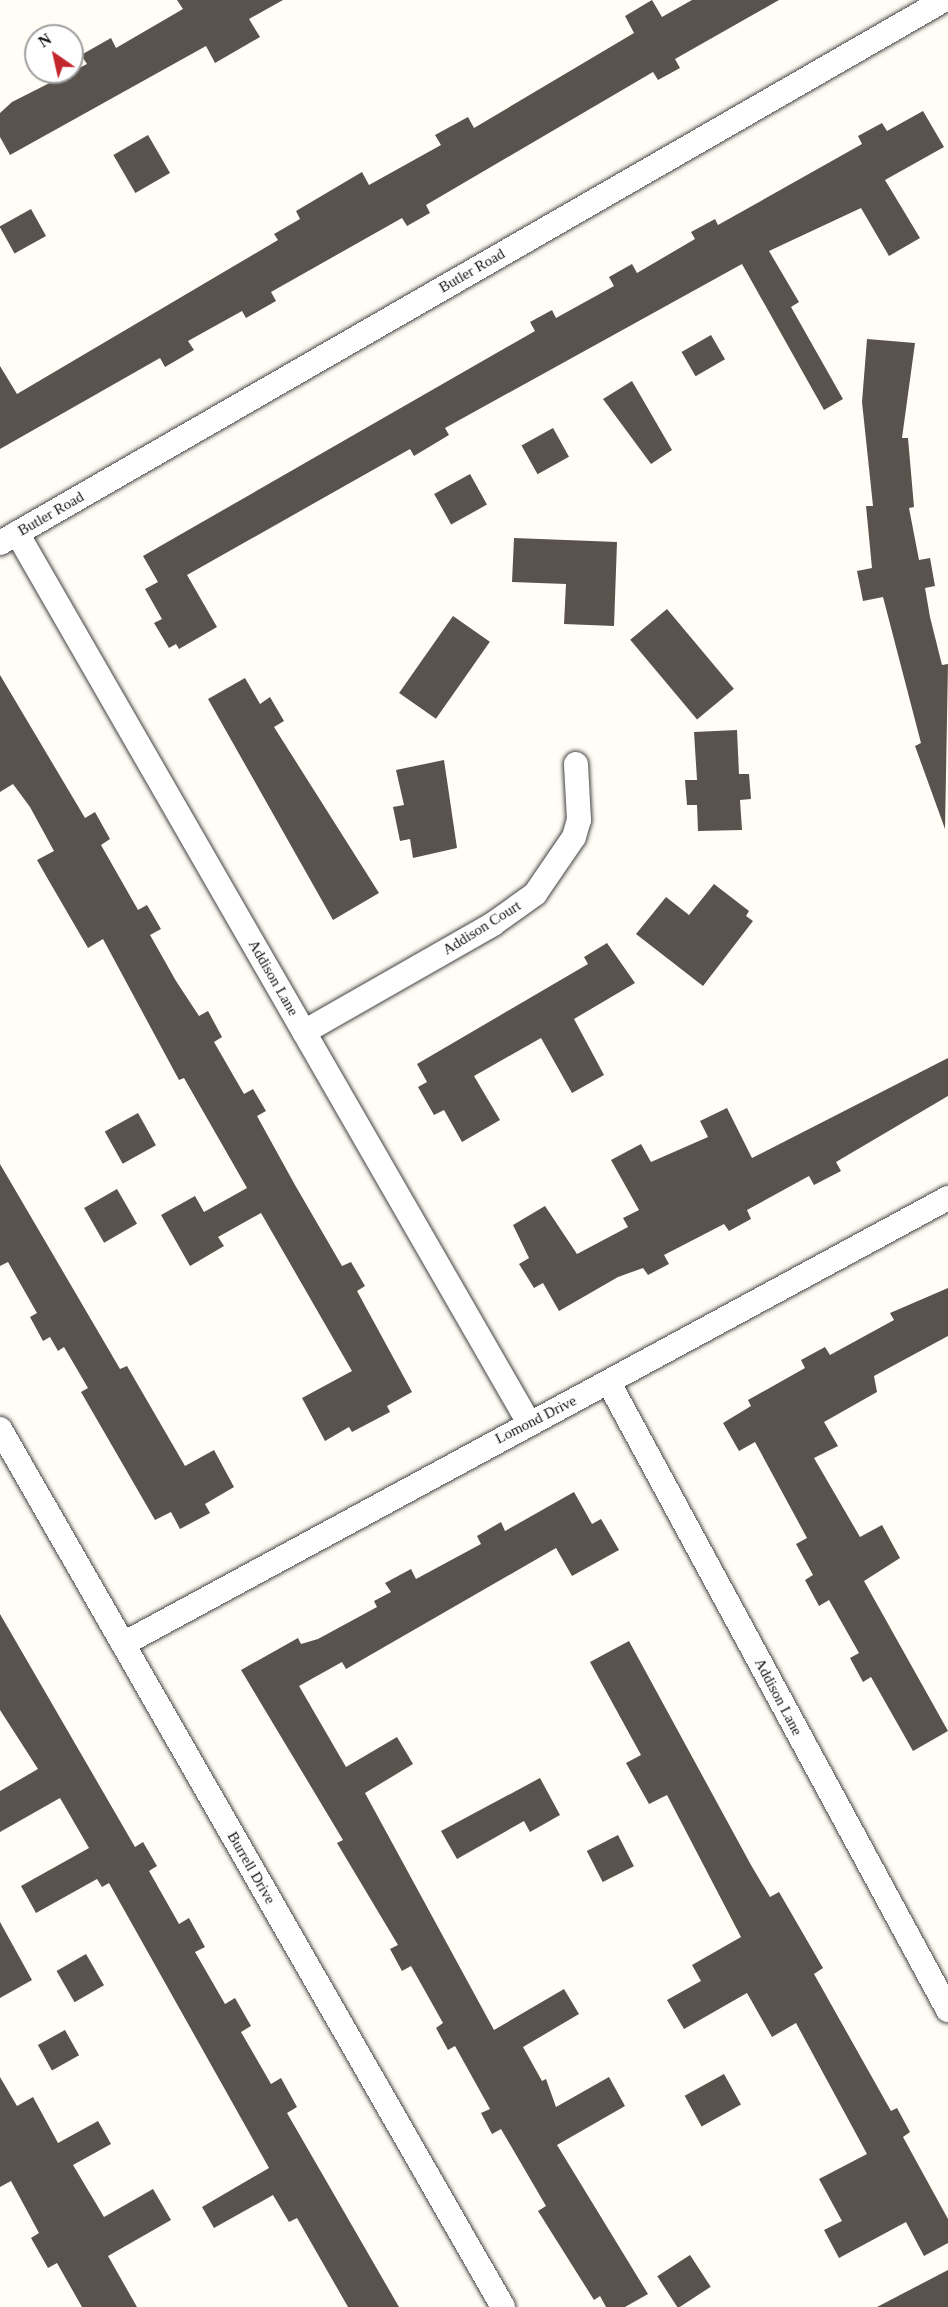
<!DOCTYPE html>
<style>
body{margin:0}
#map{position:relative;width:948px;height:2307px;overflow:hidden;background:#fffdf5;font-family:Georgia,serif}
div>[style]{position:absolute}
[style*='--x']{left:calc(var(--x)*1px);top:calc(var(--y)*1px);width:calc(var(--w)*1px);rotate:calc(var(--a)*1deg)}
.building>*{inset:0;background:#5a524d;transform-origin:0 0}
.roads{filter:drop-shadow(0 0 2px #444) drop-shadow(0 0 2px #444)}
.street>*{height:24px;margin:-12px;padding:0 12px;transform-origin:12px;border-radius:12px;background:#fff}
span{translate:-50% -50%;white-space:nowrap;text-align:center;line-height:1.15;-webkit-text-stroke:6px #fff;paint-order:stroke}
.street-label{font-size:15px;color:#111}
.north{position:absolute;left:24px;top:24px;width:60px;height:60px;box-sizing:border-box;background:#fff;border:2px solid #a0a0a0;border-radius:50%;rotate:326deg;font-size:16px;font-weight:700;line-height:24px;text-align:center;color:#111}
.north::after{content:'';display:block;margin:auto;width:21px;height:27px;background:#c4262e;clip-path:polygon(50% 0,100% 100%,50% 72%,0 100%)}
</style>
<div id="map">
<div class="building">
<div style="clip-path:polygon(177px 0,283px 0,249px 19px,260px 37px,215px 63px,206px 46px,10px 155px,0 137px,0 113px,12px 102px,87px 64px,81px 55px,111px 38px,116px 48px,183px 9px)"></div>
<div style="clip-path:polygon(652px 0,662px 17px,692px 0,779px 0,675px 59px,680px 68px,658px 80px,653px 72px,426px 205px,430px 213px,407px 226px,402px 218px,271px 292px,276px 301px,246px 318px,242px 311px,188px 341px,194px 350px,165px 367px,160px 358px,0 449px,0 366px,17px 394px,278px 240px,274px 234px,300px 219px,296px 211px,362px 172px,369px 185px,441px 145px,435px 135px,468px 117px,474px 128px,634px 33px,625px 16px)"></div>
<div style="clip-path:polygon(923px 111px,944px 147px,885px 180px,920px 238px,889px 256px,861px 208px,769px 251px,799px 302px,791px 307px,843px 399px,824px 410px,742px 264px,445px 428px,449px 435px,414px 456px,410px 449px,187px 575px,217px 627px,179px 649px,176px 644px,169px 648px,154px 623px,162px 619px,145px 589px,158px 582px,143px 556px,535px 331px,530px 322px,552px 310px,556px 318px,614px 286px,609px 277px,632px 264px,637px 273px,695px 239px,691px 232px,715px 219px,718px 225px,862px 144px,858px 136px,882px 123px,887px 131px)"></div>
<div style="left:148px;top:135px;width:44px;height:40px;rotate:60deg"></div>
<div style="left:31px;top:209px;width:31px;height:36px;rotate:61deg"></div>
<div style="left:711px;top:335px;width:28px;height:34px;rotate:60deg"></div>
<div style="clip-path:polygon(867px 339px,915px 343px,902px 438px,908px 438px,914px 507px,909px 508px,919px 560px,930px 558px,935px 586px,925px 588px,930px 617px,942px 665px,948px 664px,945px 829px,915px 746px,921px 743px,883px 597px,863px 601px,857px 571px,872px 568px,866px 506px,873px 506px,862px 402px)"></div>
<div style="clip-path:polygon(632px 381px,672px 450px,651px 464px,603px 399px)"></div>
<div style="left:553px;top:428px;width:33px;height:36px;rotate:61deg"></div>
<div style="left:470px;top:474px;width:35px;height:41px;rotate:61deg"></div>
<div style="clip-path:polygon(514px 538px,617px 542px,614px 626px,564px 624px,566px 584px,512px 582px)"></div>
<div style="left:667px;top:609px;width:104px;height:48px;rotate:50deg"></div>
<div style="left:453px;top:616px;width:45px;height:94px;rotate:35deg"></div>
<div style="clip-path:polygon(0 675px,85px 818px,95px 812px,110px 839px,101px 845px,138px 910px,147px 905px,161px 929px,150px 935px,176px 981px,199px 1016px,208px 1011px,222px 1037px,214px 1042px,244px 1094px,253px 1089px,266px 1111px,257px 1116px,295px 1185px,342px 1266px,351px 1262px,365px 1286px,357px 1291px,412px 1392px,387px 1406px,390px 1412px,352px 1432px,349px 1427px,325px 1441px,302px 1398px,352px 1371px,261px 1213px,218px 1237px,224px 1246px,190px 1266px,161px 1215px,195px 1196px,204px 1212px,247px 1188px,184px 1078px,179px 1080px,103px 939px,88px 948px,49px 881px,37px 860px,54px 851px,30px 807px,13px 784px,0 792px)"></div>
<div style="clip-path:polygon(245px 678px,260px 704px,270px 697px,284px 721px,274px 727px,379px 893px,333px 920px,208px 699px)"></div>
<div style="clip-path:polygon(737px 730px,739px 774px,749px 774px,751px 799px,740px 800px,742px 830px,698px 831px,697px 805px,687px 805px,685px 780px,697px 780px,694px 732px)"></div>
<div style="clip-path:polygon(444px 760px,457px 848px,413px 858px,410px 839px,400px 841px,393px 807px,404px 805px,396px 770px)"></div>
<div style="clip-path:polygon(714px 884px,749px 911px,746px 916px,753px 921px,703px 986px,636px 934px,666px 897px,689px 915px)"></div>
<div style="clip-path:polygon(607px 943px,635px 983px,574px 1019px,604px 1075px,572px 1093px,541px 1038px,474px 1076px,500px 1120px,462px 1142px,444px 1110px,434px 1115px,418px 1087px,427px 1082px,417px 1064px,588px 964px,584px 957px)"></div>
<div style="clip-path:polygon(948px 1058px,948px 1096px,836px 1162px,841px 1171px,814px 1185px,809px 1176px,747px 1210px,751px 1219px,729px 1231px,724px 1224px,664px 1255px,669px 1264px,648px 1275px,643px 1268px,618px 1277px,559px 1311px,543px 1283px,534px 1288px,519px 1264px,529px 1258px,513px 1225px,545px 1206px,577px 1254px,628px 1227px,623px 1218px,639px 1210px,611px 1160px,641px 1144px,651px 1162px,708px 1137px,700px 1121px,727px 1108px,752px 1158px)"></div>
<div style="left:138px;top:1113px;width:37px;height:38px;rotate:61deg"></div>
<div style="clip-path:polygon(0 1164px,120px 1369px,127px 1366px,185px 1466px,214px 1450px,234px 1487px,205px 1504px,210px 1513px,180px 1529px,171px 1512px,155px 1520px,81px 1392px,88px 1388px,64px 1347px,58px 1351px,50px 1337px,43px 1341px,30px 1317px,37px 1313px,8px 1262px,0 1266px)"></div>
<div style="left:117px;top:1189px;width:40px;height:38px;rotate:60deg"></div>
<div style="clip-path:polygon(948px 1288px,948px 1336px,874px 1376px,877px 1392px,824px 1422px,838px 1446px,814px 1458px,860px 1537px,882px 1525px,900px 1558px,864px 1581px,948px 1731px,913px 1751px,871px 1677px,863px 1682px,850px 1658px,859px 1653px,829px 1600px,819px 1606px,805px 1580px,813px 1575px,796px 1544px,807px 1538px,755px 1442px,739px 1451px,723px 1423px,751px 1406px,748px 1400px,805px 1368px,801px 1360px,825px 1347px,830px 1355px,894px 1320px,890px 1313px)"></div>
<div style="clip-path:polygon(574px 1492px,592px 1524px,601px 1519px,619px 1550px,572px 1576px,556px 1548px,346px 1669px,342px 1662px,299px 1686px,346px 1767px,397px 1737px,413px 1764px,365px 1793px,494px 2030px,564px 1989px,579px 2014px,523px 2047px,542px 2081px,546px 2079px,556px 2107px,609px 2077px,625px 2106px,557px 2145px,648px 2294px,625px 2307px,606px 2307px,600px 2296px,594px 2300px,538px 2211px,546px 2206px,501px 2129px,492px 2134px,481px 2113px,490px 2109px,455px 2046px,448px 2050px,436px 2028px,443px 2023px,411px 1966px,402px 1971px,390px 1949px,398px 1945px,337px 1843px,343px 1840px,241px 1670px,298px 1638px,301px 1644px,318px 1639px,377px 1607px,374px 1601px,391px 1592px,385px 1583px,411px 1569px,416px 1579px,481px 1544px,477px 1536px,501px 1522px,505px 1531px)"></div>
<div style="clip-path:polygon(0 1614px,135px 1847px,143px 1842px,157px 1866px,149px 1871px,179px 1924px,189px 1918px,205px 1947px,195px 1952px,225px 2004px,235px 1998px,251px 2026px,241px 2032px,271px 2084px,281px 2078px,297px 2107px,287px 2113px,399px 2307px,348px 2307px,297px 2218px,289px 2222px,273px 2195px,214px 2228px,202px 2207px,269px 2168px,109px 1883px,102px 1887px,97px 1879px,36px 1913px,21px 1886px,89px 1848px,60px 1798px,0 1832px,0 1791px,38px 1769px,0 1710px)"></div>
<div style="clip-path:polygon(629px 1641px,751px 1865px,770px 1897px,779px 1892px,823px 1968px,814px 1974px,891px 2111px,897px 2108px,910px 2132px,903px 2137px,948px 2219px,948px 2243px,924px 2256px,906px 2222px,839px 2258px,824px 2230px,842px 2221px,819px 2179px,867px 2154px,796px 2023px,772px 2037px,747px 1993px,684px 2029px,667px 2000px,701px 1981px,692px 1965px,741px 1937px,667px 1795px,649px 1804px,626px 1763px,641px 1755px,590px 1662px)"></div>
<div style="clip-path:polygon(540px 1778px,560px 1815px,530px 1832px,524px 1821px,457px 1859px,441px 1831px)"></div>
<div style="left:618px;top:1835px;width:35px;height:35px;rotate:63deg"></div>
<div style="clip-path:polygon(0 1922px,32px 1980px,0 1998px)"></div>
<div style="left:86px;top:1954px;width:36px;height:34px;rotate:60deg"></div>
<div style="left:65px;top:2030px;width:29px;height:31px;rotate:61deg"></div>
<div style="left:724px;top:2074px;width:35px;height:45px;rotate:61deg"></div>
<div style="clip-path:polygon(0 2077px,17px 2106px,33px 2097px,58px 2143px,98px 2121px,111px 2144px,73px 2165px,104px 2217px,153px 2189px,171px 2220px,108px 2256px,137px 2307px,82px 2307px,57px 2263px,48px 2268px,31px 2238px,39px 2233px,11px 2181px,0 2187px)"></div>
<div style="left:690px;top:2255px;width:38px;height:39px;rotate:57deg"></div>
<div style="clip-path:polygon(948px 2270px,948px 2307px,877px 2307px)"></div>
</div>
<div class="roads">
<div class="street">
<div style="--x:17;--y:533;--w:1027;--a:60.09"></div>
<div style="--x:0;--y:543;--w:1089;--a:-29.91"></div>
<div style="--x:304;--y:1032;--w:218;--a:-29.7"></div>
<div style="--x:493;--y:924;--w:52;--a:-35.5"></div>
<div style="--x:535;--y:894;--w:69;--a:-55.6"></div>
<div style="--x:574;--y:837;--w:18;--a:-74"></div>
<div style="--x:579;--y:820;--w:56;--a:-93.1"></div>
<div style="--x:609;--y:1383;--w:713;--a:61.6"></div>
<div style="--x:0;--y:1429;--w:1012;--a:60.19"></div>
<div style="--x:125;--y:1643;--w:936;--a:-28.4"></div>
</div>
</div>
<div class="street-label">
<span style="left:472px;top:271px;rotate:-30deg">Butler Road</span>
<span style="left:51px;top:514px;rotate:-30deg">Butler Road</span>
<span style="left:482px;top:928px;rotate:-32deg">Addison Court</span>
<span style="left:273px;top:978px;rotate:60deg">Addison Lane</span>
<span style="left:536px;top:1420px;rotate:-27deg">Lomond Drive</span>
<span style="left:778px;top:1697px;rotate:62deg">Addison Lane</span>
<span style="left:251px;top:1868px;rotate:60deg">Burrell Drive</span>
</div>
<div class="north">N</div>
</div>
